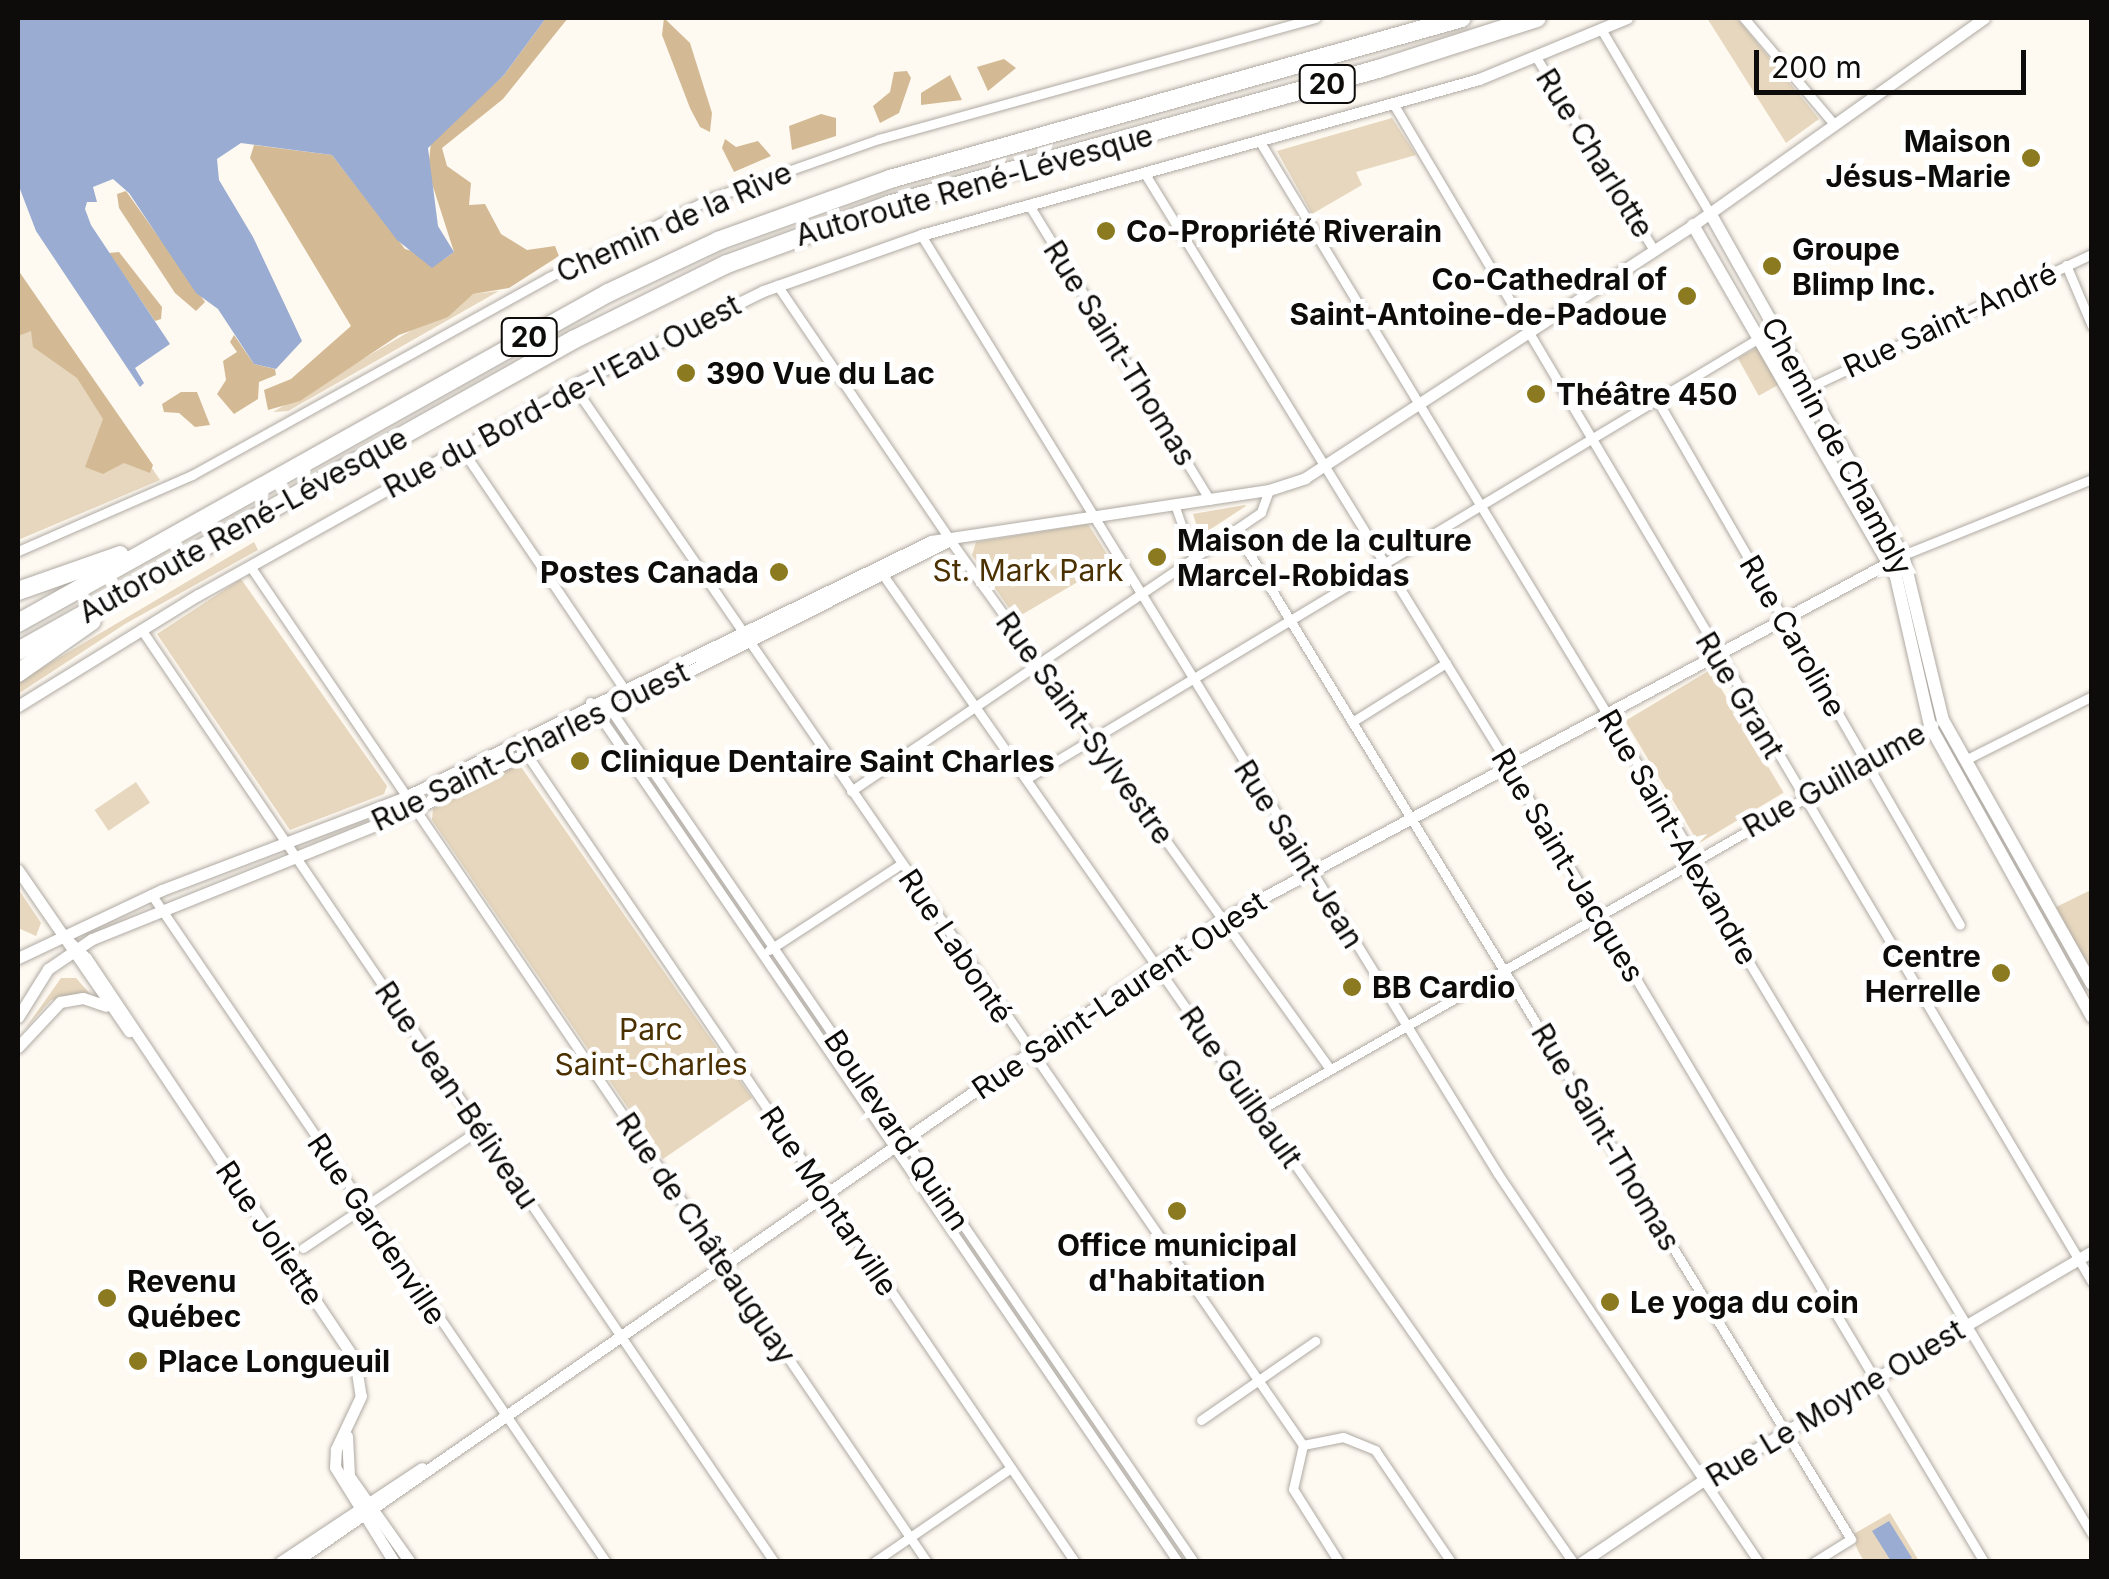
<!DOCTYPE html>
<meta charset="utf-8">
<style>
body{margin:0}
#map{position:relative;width:2109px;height:1579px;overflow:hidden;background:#fef9f1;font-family:Inter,sans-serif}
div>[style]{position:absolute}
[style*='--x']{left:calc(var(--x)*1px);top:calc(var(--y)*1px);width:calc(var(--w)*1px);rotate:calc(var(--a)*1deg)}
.green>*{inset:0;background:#e7d7be;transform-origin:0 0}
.forest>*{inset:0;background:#d3ba95}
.water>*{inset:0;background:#9aacd1}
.roads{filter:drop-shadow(0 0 2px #afaaa3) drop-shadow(0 0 2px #afaaa3)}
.pedestrian>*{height:8px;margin:-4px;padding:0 4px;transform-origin:4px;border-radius:4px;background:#fff}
.minor>*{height:9px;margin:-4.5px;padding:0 4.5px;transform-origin:4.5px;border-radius:4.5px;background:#fff}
.tertiary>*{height:11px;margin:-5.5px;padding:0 5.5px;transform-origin:5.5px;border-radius:5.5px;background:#fff}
.secondary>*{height:12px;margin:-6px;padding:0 6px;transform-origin:6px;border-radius:6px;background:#fff}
.motorway>*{height:18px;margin:-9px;padding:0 9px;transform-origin:9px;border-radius:9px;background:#fff}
.dots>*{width:28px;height:28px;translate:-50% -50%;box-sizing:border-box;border:5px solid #fff;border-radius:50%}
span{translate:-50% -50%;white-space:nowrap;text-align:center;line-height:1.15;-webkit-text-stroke:10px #fff;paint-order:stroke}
.shield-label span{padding:2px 8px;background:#fff;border:2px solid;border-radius:8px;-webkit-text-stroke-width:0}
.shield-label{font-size:28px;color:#0e0c0a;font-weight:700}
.poi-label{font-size:30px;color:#0e0c0a;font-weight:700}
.right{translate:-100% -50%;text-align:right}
.left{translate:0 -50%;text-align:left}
.street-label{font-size:30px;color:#0e0c0a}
.park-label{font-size:30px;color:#4b3101}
.frame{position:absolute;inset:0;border:20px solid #0e0c0a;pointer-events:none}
.scale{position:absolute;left:1754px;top:50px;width:272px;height:45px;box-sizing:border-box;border:5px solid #0e0c0a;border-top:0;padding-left:12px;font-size:30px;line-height:35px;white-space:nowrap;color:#0e0c0a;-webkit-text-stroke:8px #fff;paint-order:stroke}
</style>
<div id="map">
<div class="green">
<div style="clip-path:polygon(1707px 18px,1737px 18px,1819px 119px,1786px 143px)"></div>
<div style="clip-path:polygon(1392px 118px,1416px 155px,1356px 172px,1362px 185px,1312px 214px,1277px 151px)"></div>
<div style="clip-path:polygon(18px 270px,160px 480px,18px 540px)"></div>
<div style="clip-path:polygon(499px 291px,288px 411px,273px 412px,473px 294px)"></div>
<div style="left:1758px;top:347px;width:43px;height:23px;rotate:61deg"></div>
<div style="clip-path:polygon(1245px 505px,1246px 506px,1200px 536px,1193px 514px)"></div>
<div style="clip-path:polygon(1088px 524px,1112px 562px,1016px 618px,972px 555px,976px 542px)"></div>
<div style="clip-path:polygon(254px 542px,258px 550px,125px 624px,18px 694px,18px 682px)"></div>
<div style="clip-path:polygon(241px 579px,387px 786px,384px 794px,290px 830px,157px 634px)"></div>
<div style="left:1710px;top:670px;width:143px;height:99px;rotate:59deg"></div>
<div style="clip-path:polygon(519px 764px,752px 1098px,663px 1159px,432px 820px,433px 809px)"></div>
<div style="left:136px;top:782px;width:25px;height:50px;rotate:56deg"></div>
<div style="clip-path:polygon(19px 890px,41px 923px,36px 936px,18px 928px)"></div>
<div style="clip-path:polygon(2091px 890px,2091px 972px,2056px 907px)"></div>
<div style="clip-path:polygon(61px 978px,76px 978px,91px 995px,51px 1000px,25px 1029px)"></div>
<div style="clip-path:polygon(1890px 1513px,1919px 1561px,1864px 1561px,1858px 1551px,1852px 1535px)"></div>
</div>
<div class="forest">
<div style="clip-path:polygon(546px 18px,568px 18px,503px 99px,442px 148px,447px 166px,471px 183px,469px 205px,485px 204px,501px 234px,527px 250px,555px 246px,559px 256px,509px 288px,473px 294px,448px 317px,399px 335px,300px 401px,268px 410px,264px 390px,291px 379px,351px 326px,250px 158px,254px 145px,332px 155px,405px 249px,443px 260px,454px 252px,428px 171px,431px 142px,504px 75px)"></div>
<div style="clip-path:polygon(664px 18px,690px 43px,712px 113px,710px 132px,700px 127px,690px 108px,662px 35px)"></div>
<div style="clip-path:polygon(1004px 59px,1016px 68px,988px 91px,977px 67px)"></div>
<div style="clip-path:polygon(907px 71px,911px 78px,899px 113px,880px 123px,873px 106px,890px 92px,894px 72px)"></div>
<div style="clip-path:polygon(950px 75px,962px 100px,921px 105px,921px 93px)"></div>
<div style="clip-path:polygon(821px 114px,836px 118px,836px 136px,792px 150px,789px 126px)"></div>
<div style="clip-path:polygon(725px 139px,736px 147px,758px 141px,771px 156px,734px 172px,722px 148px)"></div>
<div style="clip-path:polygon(126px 191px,205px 302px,196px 311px,175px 293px,119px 208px,117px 194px)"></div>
<div style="clip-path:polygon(119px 252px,162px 307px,161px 319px,155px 321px,109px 253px)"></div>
<div style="clip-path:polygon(18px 270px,153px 465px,150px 473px,124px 463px,103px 474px,85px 467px,103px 419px,77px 378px,33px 347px,31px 331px,18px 336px)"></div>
<div style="clip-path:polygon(234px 335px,254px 364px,275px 369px,276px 375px,259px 382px,258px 399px,234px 414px,217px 394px,226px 380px,223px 361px,237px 352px,230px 342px)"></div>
<div style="clip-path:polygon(181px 392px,197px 392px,210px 425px,195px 427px,179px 413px,164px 412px,162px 404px)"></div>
</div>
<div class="water">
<div style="clip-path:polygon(18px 18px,546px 18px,504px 75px,428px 148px,438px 226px,454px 252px,432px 268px,397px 240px,332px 155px,241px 143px,217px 159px,219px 180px,253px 237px,302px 341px,276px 369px,254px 364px,218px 309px,196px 293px,129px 193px,113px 179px,93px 187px,97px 202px,87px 202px,85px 209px,91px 225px,170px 344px,135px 368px,144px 383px,140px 387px,36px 231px,18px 184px)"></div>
<div style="clip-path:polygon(1889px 1521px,1912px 1558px,1907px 1561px,1891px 1561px,1872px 1531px)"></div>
</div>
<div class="roads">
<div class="pedestrian">
<div style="--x:1175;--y:505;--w:57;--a:70.6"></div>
</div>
<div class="minor">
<div style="--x:1744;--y:18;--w:138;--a:49.7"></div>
<div style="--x:1601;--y:29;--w:214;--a:59.4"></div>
<div style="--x:1536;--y:57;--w:226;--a:58.6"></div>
<div style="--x:1394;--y:105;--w:1368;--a:59.33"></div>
<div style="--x:1260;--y:142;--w:827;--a:58.75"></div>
<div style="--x:1689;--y:849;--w:66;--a:65"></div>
<div style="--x:1717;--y:909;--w:729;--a:59.04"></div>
<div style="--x:1145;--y:174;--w:695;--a:58.41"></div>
<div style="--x:1509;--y:766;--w:927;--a:59.17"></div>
<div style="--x:1029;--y:205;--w:346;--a:58.5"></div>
<div style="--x:921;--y:235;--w:1102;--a:58.43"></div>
<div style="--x:1498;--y:1174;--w:468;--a:56.1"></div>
<div style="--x:2066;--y:265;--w:66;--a:66.9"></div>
<div style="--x:777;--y:285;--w:308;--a:55.8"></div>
<div style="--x:950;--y:540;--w:651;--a:54.31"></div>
<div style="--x:573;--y:385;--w:1287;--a:55.45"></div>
<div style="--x:1808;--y:388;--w:314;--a:-25.3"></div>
<div style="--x:1656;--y:398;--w:608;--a:60.02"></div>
<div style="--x:461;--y:448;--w:287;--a:55.9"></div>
<div style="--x:1235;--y:530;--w:1182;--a:58.6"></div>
<div style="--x:1851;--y:1539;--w:44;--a:148.1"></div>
<div style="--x:18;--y:551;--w:190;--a:-23.6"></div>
<div style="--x:192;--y:475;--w:408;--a:-29"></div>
<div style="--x:549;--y:277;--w:183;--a:-25.9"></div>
<div style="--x:714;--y:197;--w:175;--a:-19.4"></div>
<div style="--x:879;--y:139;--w:453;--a:-15.5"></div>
<div style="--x:1903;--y:555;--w:204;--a:-21.9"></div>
<div style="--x:250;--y:566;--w:1204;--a:55.8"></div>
<div style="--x:881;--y:572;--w:1208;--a:55.05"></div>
<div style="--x:141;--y:629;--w:1127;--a:55.84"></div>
<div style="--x:590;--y:702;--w:1042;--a:55.64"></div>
<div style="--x:608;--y:706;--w:1037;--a:55.61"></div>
<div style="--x:1352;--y:722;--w:111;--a:-32.1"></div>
<div style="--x:517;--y:740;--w:994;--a:55.83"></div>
<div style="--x:1965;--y:760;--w:142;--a:-26.7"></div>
<div style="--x:1026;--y:779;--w:855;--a:-31.03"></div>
<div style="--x:851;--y:791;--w:496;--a:-34.2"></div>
<div style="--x:1261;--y:512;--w:23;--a:-70"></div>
<div style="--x:151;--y:894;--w:808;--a:55.74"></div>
<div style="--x:769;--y:950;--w:158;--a:-33.1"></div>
<div style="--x:1258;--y:1111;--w:778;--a:-29.76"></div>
<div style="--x:303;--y:1248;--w:213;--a:-33.9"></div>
<div style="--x:1201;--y:1420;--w:139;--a:-34.7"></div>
<div style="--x:1303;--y:1445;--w:41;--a:-11.3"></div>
<div style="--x:1343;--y:1437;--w:35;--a:22"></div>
<div style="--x:1375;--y:1450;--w:135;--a:55.8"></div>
<div style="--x:1303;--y:1445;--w:45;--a:102.8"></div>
<div style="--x:1293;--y:1489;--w:86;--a:57.8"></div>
<div style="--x:874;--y:1562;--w:166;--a:-34.5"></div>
</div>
<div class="tertiary">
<div style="--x:18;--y:706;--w:211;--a:-31.7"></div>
<div style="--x:198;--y:595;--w:430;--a:-29.2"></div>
<div style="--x:573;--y:385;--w:212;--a:-26.3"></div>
<div style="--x:763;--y:291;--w:168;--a:-19.5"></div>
<div style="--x:921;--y:235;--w:579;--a:-15.62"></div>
<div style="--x:1479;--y:79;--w:160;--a:-22.4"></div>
<div style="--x:18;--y:870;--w:196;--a:55.4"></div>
<div style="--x:62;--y:935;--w:33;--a:44"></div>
<div style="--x:86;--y:958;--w:484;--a:56.2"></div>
<div style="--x:355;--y:1360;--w:36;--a:81"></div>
<div style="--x:361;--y:1396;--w:59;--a:115.3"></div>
<div style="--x:336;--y:1449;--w:18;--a:93"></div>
<div style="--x:335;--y:1467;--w:112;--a:58.2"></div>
<div style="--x:18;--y:958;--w:159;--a:-25.3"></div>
<div style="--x:162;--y:890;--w:260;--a:-20.9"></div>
<div style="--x:405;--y:797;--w:585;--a:-25.95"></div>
<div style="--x:931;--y:541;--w:342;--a:-8.6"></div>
<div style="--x:1269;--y:490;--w:38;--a:-18"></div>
<div style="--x:1305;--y:478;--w:463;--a:-33.1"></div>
<div style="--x:1693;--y:225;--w:357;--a:-35.4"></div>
<div style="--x:18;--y:1017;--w:57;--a:-58"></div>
<div style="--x:48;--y:969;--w:53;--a:-34.3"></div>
<div style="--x:92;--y:939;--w:346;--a:-21.9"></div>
<div style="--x:413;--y:810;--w:601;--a:-26.69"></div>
<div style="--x:18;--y:1047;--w:62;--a:-47"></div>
<div style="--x:60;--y:1002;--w:23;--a:-10"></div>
<div style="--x:83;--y:998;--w:24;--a:19"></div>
<div style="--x:347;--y:1436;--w:40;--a:87.1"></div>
<div style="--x:349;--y:1476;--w:105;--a:54.7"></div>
<div style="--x:280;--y:1562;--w:170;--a:-33.5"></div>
<div style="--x:295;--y:1562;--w:1129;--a:-34.72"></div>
<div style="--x:1223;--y:919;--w:771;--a:-28.16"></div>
<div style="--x:1582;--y:1562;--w:145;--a:-34"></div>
<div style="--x:1702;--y:1481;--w:453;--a:-30.5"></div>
</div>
<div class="secondary">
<div style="--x:1710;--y:213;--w:393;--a:60.6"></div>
<div style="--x:1903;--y:555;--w:170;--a:76.4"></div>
<div style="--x:1943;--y:720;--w:303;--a:60.6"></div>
<div style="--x:1693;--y:225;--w:406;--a:60"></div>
<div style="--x:1896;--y:577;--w:153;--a:77.1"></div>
<div style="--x:1930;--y:726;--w:333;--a:60.9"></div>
</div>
<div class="motorway">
<div style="--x:18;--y:591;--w:108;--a:-19.4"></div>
<div style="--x:18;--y:623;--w:676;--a:-29.22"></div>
<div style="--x:608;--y:293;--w:122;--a:-25.3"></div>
<div style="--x:718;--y:241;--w:183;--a:-19.8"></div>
<div style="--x:890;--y:179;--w:594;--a:-15.72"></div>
<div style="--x:18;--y:651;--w:638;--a:-29.26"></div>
<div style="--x:575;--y:339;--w:169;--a:-26.3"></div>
<div style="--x:727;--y:264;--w:171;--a:-20.1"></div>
<div style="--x:888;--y:205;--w:509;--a:-15.51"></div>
<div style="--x:1378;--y:69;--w:167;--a:-17.8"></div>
<div style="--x:18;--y:673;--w:90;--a:-35.1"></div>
</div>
</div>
<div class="dots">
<div style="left:2031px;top:158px;background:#8b7a1f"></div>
<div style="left:1106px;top:231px;background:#8b7a1f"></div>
<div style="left:1772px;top:266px;background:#8b7a1f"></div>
<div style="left:1687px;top:296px;background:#8b7a1f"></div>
<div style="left:686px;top:373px;background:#8b7a1f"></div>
<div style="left:1536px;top:394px;background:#8b7a1f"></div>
<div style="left:1157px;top:557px;background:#8b7a1f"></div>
<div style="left:779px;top:572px;background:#8b7a1f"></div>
<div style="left:580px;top:761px;background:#8b7a1f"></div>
<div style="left:2001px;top:973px;background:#8b7a1f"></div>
<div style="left:1352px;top:987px;background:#8b7a1f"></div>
<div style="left:1177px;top:1211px;background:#8b7a1f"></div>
<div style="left:107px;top:1298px;background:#8b7a1f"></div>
<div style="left:1610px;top:1302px;background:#8b7a1f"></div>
<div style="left:138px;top:1361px;background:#8b7a1f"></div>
</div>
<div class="shield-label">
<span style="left:1327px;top:84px">20</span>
<span style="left:529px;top:337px">20</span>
</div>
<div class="poi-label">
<span class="right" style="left:2011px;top:158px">Maison<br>Jésus-Marie</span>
<span class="left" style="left:1126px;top:231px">Co-Propriété Riverain</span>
<span class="left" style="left:1792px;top:266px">Groupe<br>Blimp Inc.</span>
<span class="right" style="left:1667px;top:296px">Co-Cathedral of<br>Saint-Antoine-de-Padoue</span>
<span class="left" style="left:706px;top:373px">390 Vue du Lac</span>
<span class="left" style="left:1556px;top:394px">Théâtre 450</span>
<span class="left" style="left:1177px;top:557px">Maison de la culture<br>Marcel-Robidas</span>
<span class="right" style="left:759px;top:572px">Postes Canada</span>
<span class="left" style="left:600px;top:761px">Clinique Dentaire Saint Charles</span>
<span class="right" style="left:1981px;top:973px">Centre<br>Herrelle</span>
<span class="left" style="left:1372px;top:987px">BB Cardio</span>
<span style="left:1177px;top:1262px">Office municipal<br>d'habitation</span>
<span class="left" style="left:127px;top:1298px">Revenu<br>Québec</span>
<span class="left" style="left:1630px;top:1302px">Le yoga du coin</span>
<span class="left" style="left:158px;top:1361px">Place Longueuil</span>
</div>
<div class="street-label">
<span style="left:1595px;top:153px;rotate:58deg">Rue Charlotte</span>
<span style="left:974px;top:185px;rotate:-16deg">Autoroute René-Lévesque</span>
<span style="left:674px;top:222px;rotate:-24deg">Chemin de la Rive</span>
<span style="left:1950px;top:320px;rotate:-25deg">Rue Saint-André</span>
<span style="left:1120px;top:353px;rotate:58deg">Rue Saint-Thomas</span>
<span style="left:562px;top:396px;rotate:-28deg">Rue du Bord-de-l'Eau Ouest</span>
<span style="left:1837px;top:446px;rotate:62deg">Chemin de Chambly</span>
<span style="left:243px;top:525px;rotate:-29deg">Autoroute René-Lévesque</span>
<span style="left:1793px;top:636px;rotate:60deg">Rue Caroline</span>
<span style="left:1740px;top:695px;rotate:59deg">Rue Grant</span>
<span style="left:1085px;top:728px;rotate:54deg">Rue Saint-Sylvestre</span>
<span style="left:530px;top:746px;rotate:-26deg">Rue Saint-Charles Ouest</span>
<span style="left:1834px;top:780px;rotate:-29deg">Rue Guillaume</span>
<span style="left:1678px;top:837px;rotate:60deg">Rue Saint-Alexandre</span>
<span style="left:1299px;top:854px;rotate:58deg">Rue Saint-Jean</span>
<span style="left:1568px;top:865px;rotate:59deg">Rue Saint-Jacques</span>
<span style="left:956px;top:946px;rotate:56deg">Rue Labonté</span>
<span style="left:1119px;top:995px;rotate:-34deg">Rue Saint-Laurent Ouest</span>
<span style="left:1241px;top:1087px;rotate:55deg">Rue Guilbault</span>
<span style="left:457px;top:1095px;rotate:56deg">Rue Jean-Béliveau</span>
<span style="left:897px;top:1130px;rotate:56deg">Boulevard Quinn</span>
<span style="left:1606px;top:1137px;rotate:59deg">Rue Saint-Thomas</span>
<span style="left:829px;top:1201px;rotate:56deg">Rue Montarville</span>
<span style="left:377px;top:1229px;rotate:56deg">Rue Gardenville</span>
<span style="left:270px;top:1233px;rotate:56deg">Rue Joliette</span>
<span style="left:706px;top:1238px;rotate:56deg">Rue de Châteauguay</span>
<span style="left:1835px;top:1403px;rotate:-31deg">Rue Le Moyne Ouest</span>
</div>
<div class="park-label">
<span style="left:1028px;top:570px">St. Mark Park</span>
<span style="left:651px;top:1046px">Parc<br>Saint-Charles</span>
</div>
<div class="frame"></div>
<div class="scale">200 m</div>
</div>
